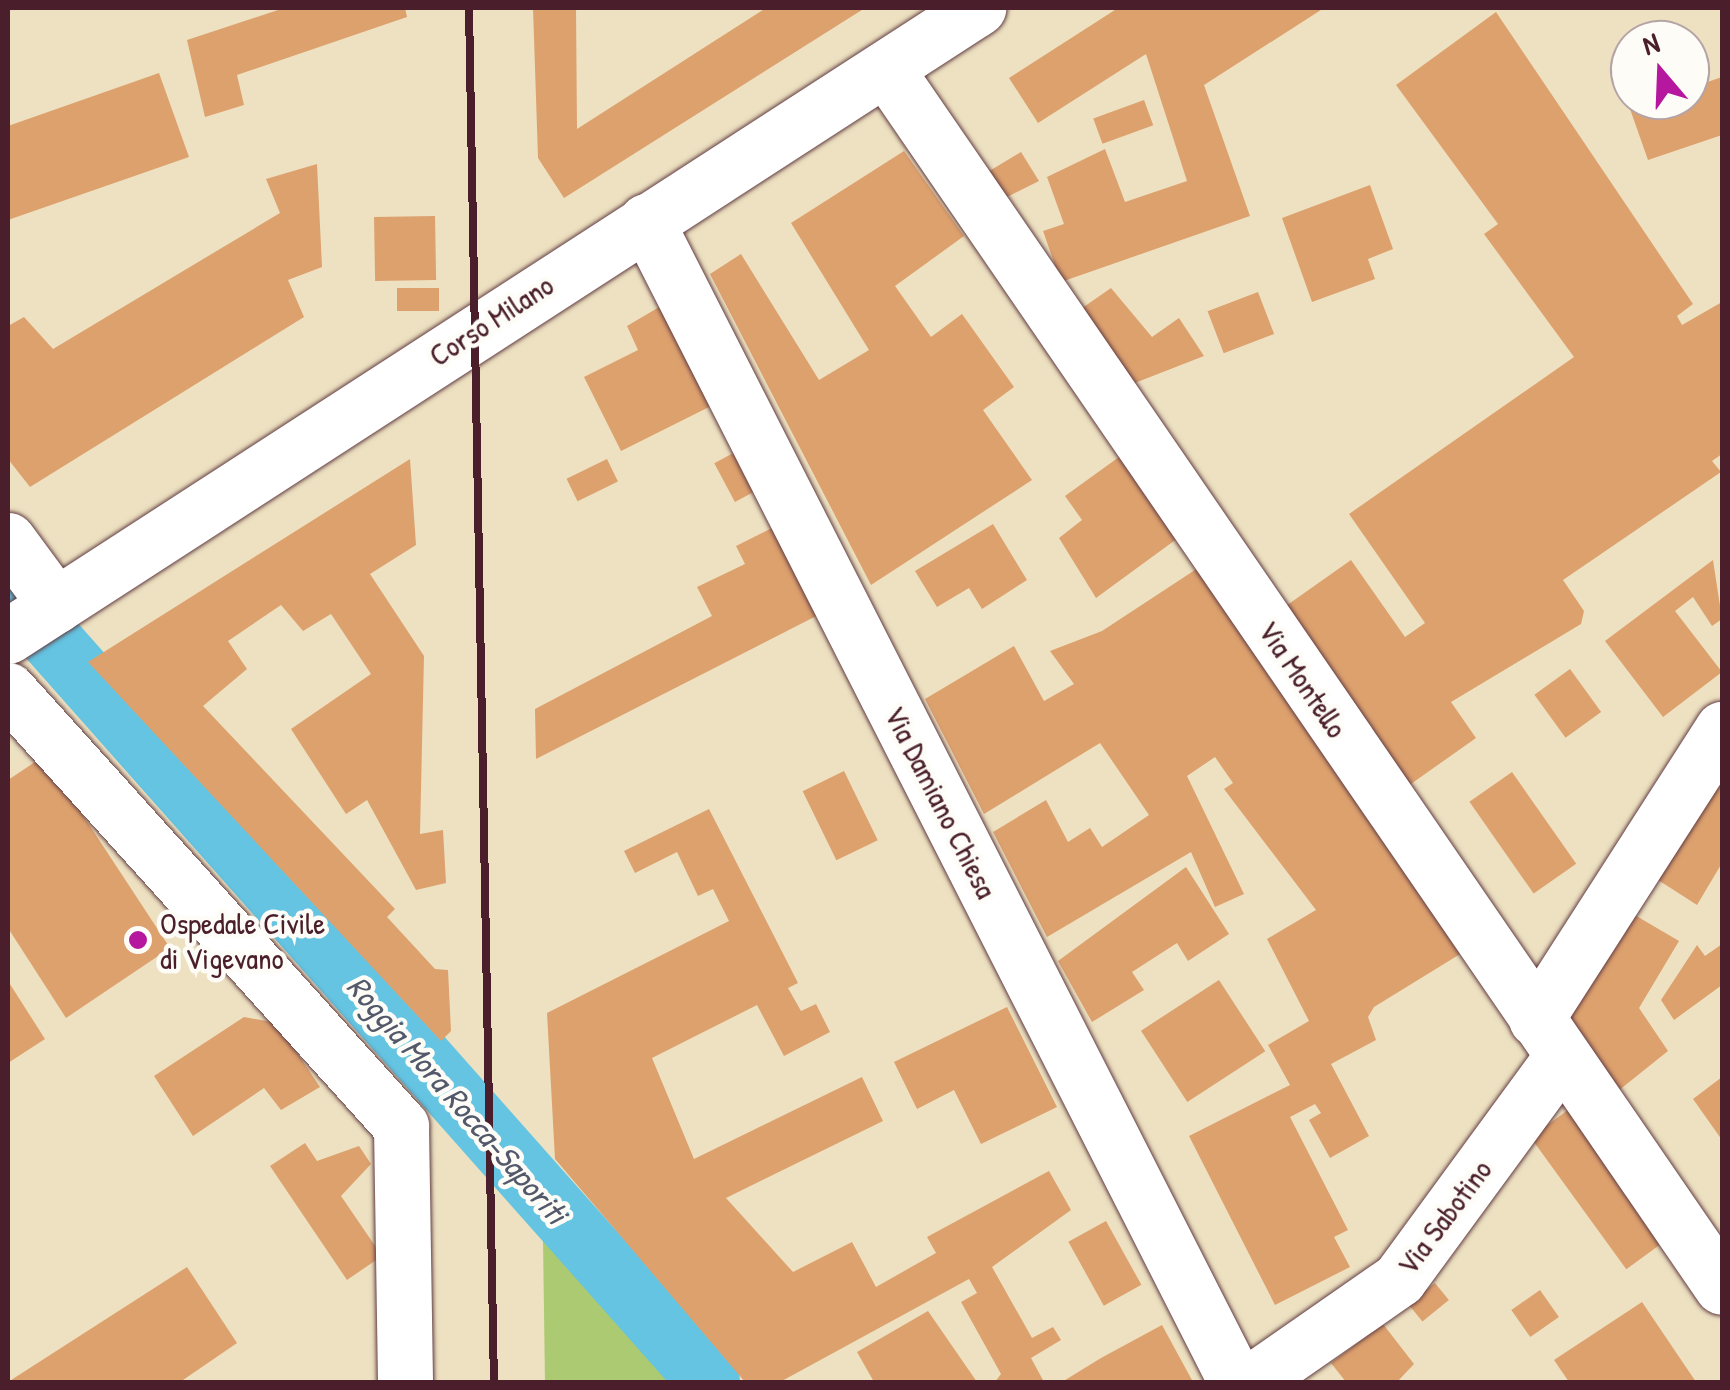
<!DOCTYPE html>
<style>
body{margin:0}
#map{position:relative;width:1730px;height:1390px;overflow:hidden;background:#ede1c1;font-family:"Patrick Hand",sans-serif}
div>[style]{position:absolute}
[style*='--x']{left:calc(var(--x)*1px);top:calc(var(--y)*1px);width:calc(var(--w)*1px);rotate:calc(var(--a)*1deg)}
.green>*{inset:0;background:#abca72}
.canal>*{height:62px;margin:-31px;padding:0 31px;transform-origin:31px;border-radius:31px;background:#64c4e2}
.building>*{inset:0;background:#dda16e;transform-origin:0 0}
.roads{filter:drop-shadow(0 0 2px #623c42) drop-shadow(0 0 2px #623c42)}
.minor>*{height:55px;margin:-27.5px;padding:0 27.5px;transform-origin:27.5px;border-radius:27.5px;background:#fff}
.rail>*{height:8px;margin:-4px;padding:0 4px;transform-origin:4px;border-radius:4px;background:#4a1f2b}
.dots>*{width:28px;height:28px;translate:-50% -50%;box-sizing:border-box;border:5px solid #fdfcf7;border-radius:50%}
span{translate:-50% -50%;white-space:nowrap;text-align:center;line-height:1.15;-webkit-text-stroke:9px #fdfcf7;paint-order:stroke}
.street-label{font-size:30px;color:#4a1f2b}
.poi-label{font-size:30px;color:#4a1f2b}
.left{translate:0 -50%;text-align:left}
.water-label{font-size:32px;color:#53596b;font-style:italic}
.frame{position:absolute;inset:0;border:10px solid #4a1f2b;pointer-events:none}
.north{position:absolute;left:1610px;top:20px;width:100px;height:100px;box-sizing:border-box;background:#fdfcf7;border:2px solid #b5a4a5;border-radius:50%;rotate:341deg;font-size:28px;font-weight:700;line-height:40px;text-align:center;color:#4a1f2b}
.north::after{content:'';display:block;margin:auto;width:35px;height:45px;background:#b5179e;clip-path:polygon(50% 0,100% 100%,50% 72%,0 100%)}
</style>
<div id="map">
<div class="green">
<div style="clip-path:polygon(543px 1238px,669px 1382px,545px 1382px)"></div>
</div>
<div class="canal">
<div style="--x:8;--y:591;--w:1057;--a:48.45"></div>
</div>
<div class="building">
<div style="clip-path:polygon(284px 8px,405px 8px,407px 17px,237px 75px,244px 105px,205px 117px,187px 40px)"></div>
<div style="clip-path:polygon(533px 8px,576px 8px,577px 129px,766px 8px,865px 8px,564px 198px,538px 158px)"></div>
<div style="clip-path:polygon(1118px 8px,1324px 8px,1204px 85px,1250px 216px,1061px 282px,1043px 231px,1064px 224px,1047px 177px,1105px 149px,1125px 202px,1187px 181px,1146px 54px,1038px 123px,1009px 78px)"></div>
<div style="clip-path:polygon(1496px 12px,1693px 304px,1677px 316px,1682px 325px,1722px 302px,1722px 454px,1712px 461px,1721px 472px,1563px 580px,1584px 611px,1581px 624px,1451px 702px,1476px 738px,1408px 786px,1283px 608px,1351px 560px,1405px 637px,1425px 623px,1349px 514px,1574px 357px,1484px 234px,1498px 224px,1396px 85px)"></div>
<div style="clip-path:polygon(159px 73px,189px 157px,8px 220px,8px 126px)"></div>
<div style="clip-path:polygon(1722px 77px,1722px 135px,1648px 160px,1630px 109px,1690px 100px,1690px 88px)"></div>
<div style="left:1144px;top:100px;width:27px;height:54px;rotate:70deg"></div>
<div style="clip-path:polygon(904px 151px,964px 236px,895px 286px,931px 337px,962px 314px,1014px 387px,983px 410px,1032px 480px,871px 585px,710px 274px,741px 254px,819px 380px,869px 350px,791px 223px)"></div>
<div style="clip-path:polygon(1021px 152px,1039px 181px,999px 201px,981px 176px)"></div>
<div style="clip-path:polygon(317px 164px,322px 267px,288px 280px,304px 317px,30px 487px,8px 459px,8px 326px,24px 317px,53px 349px,280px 213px,266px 179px)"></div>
<div style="clip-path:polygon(1370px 185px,1393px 249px,1368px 259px,1375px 279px,1312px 302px,1282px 218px)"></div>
<div style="left:435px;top:216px;width:64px;height:61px;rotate:89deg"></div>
<div style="left:439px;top:288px;width:23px;height:42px;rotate:90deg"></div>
<div style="clip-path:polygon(1111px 288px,1152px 337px,1179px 318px,1204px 356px,1127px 386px,1075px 313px)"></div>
<div style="left:1258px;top:292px;width:45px;height:54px;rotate:69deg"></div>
<div style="clip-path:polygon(666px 303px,715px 404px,621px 451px,584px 377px,638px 350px,627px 326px)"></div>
<div style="left:739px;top:450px;width:44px;height:28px;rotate:62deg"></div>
<div style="clip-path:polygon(1119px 457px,1178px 538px,1096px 598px,1059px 538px,1082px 520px,1065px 496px)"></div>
<div style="clip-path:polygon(410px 459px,416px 545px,370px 574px,424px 656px,420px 834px,443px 830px,446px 883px,416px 890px,367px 800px,346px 814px,291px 729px,371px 674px,331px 614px,303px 631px,281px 605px,228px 641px,247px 669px,203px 706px,395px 909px,387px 917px,435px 969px,448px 970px,451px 1031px,441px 1041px,88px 662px)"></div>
<div style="left:607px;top:459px;width:25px;height:45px;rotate:64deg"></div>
<div style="clip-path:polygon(780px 524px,824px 612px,536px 759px,535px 709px,712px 616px,697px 587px,745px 564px,736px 546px)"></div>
<div style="clip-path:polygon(993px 524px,1027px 580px,982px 609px,969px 588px,937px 607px,915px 571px)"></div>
<div style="clip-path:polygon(1713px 560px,1722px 619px,1712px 626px,1693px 597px,1675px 611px,1722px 672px,1663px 717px,1605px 641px)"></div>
<div style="clip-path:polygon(1198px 568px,1465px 951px,1374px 1007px,1368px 1017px,1376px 1040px,1331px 1064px,1369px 1136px,1330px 1158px,1309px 1120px,1321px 1113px,1315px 1104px,1290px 1117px,1348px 1230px,1334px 1237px,1350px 1267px,1275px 1305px,1189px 1136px,1290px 1085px,1268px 1045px,1309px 1021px,1267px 939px,1316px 910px,1224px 789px,1233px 783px,1215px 757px,1187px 776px,1244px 894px,1215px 907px,1191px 852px,1047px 937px,993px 832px,1046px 800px,1068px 842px,1090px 828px,1102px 847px,1149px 815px,1100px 743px,984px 814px,925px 699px,1014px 646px,1044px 701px,1074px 684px,1050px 651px,1102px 631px)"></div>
<div style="left:1570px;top:669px;width:53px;height:44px;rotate:54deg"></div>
<div style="clip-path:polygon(44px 756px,170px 948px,66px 1018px,8px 928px,8px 780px)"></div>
<div style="left:844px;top:771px;width:77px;height:46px;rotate:64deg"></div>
<div style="left:1512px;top:772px;width:112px;height:52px;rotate:55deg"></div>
<div style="clip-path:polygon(1722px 772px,1722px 863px,1697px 905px,1655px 878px)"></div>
<div style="clip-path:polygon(709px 809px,798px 983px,788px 988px,801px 1011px,816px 1004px,830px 1032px,784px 1056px,757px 1005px,652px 1058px,694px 1159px,862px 1077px,883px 1121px,726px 1198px,793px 1272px,852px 1242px,876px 1287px,936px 1253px,927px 1237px,1049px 1171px,1071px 1210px,992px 1267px,1032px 1338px,1053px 1327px,1061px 1340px,1031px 1358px,1044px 1382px,995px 1382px,1001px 1374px,961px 1302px,977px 1293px,969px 1279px,780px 1382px,745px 1382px,555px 1159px,547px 1013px,729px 921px,713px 889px,698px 896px,677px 852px,635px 873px,624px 851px)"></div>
<div style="clip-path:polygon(1186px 867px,1229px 934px,1188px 961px,1177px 943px,1132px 972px,1144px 990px,1092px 1022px,1058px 961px)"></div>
<div style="clip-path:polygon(1633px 914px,1679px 941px,1639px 1008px,1668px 1051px,1618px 1091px,1568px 1022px)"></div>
<div style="clip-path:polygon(1722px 944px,1722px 985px,1674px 1020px,1661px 1000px,1697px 945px,1705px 956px)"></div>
<div style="left:1219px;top:980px;width:85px;height:93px;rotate:57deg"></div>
<div style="clip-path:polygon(8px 981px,45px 1039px,8px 1063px)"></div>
<div style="clip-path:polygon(1007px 1007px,1057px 1107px,981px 1144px,954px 1090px,917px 1109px,894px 1062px)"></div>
<div style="clip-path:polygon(244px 1017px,277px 1023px,320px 1087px,281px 1110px,264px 1088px,193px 1136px,154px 1076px)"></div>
<div style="clip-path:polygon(1722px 1077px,1722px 1140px,1693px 1099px)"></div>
<div style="left:1575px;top:1105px;width:163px;height:55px;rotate:54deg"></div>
<div style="clip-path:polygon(305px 1143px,317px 1161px,359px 1146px,371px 1164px,341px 1196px,382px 1256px,347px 1280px,270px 1166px)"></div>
<div style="left:1106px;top:1221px;width:73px;height:43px;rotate:61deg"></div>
<div style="clip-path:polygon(187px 1267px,237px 1343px,183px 1380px,8px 1382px)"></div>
<div style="left:1435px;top:1283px;width:22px;height:34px;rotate:51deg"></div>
<div style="left:1540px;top:1290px;width:33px;height:35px;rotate:55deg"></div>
<div style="clip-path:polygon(1642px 1302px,1696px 1382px,1569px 1382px,1554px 1360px)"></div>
<div style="clip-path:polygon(928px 1311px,977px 1382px,874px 1382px,857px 1352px)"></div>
<div style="clip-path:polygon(1383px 1324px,1414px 1364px,1397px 1382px,1346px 1382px,1331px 1363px)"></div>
<div style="clip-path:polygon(1162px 1325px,1193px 1382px,1062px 1382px,1101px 1358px)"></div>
</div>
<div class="roads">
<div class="minor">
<div style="--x:886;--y:69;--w:1477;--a:55.54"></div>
<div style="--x:646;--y:221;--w:1302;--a:63.06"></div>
<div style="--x:8;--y:540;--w:81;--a:53.6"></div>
<div style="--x:8;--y:636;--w:1156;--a:-32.92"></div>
<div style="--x:8;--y:690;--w:587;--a:47.97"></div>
<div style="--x:401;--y:1126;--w:256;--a:89.1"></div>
<div style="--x:1536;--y:1019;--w:345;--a:-57.3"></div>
<div style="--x:1251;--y:1382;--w:180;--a:-34.8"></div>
<div style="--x:1399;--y:1279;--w:274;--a:-53.8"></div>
</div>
</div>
<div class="rail">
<div style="--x:469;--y:8;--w:1374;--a:88.96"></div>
</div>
<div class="dots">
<div style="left:138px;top:940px;background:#b5179e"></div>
</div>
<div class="street-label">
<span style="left:491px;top:320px;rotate:-33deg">Corso Milano</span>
<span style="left:1303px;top:679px;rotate:56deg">Via Montello</span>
<span style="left:941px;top:802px;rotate:63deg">Via Damiano Chiesa</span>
<span style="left:1444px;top:1217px;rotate:-53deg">Via Sabotino</span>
</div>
<div class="poi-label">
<span class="left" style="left:160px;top:940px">Ospedale Civile<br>di Vigevano</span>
</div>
<div class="water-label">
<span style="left:457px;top:1100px;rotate:49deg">Roggia Mora Rocca-Saporiti</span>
</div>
<div class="frame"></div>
<div class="north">N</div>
</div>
